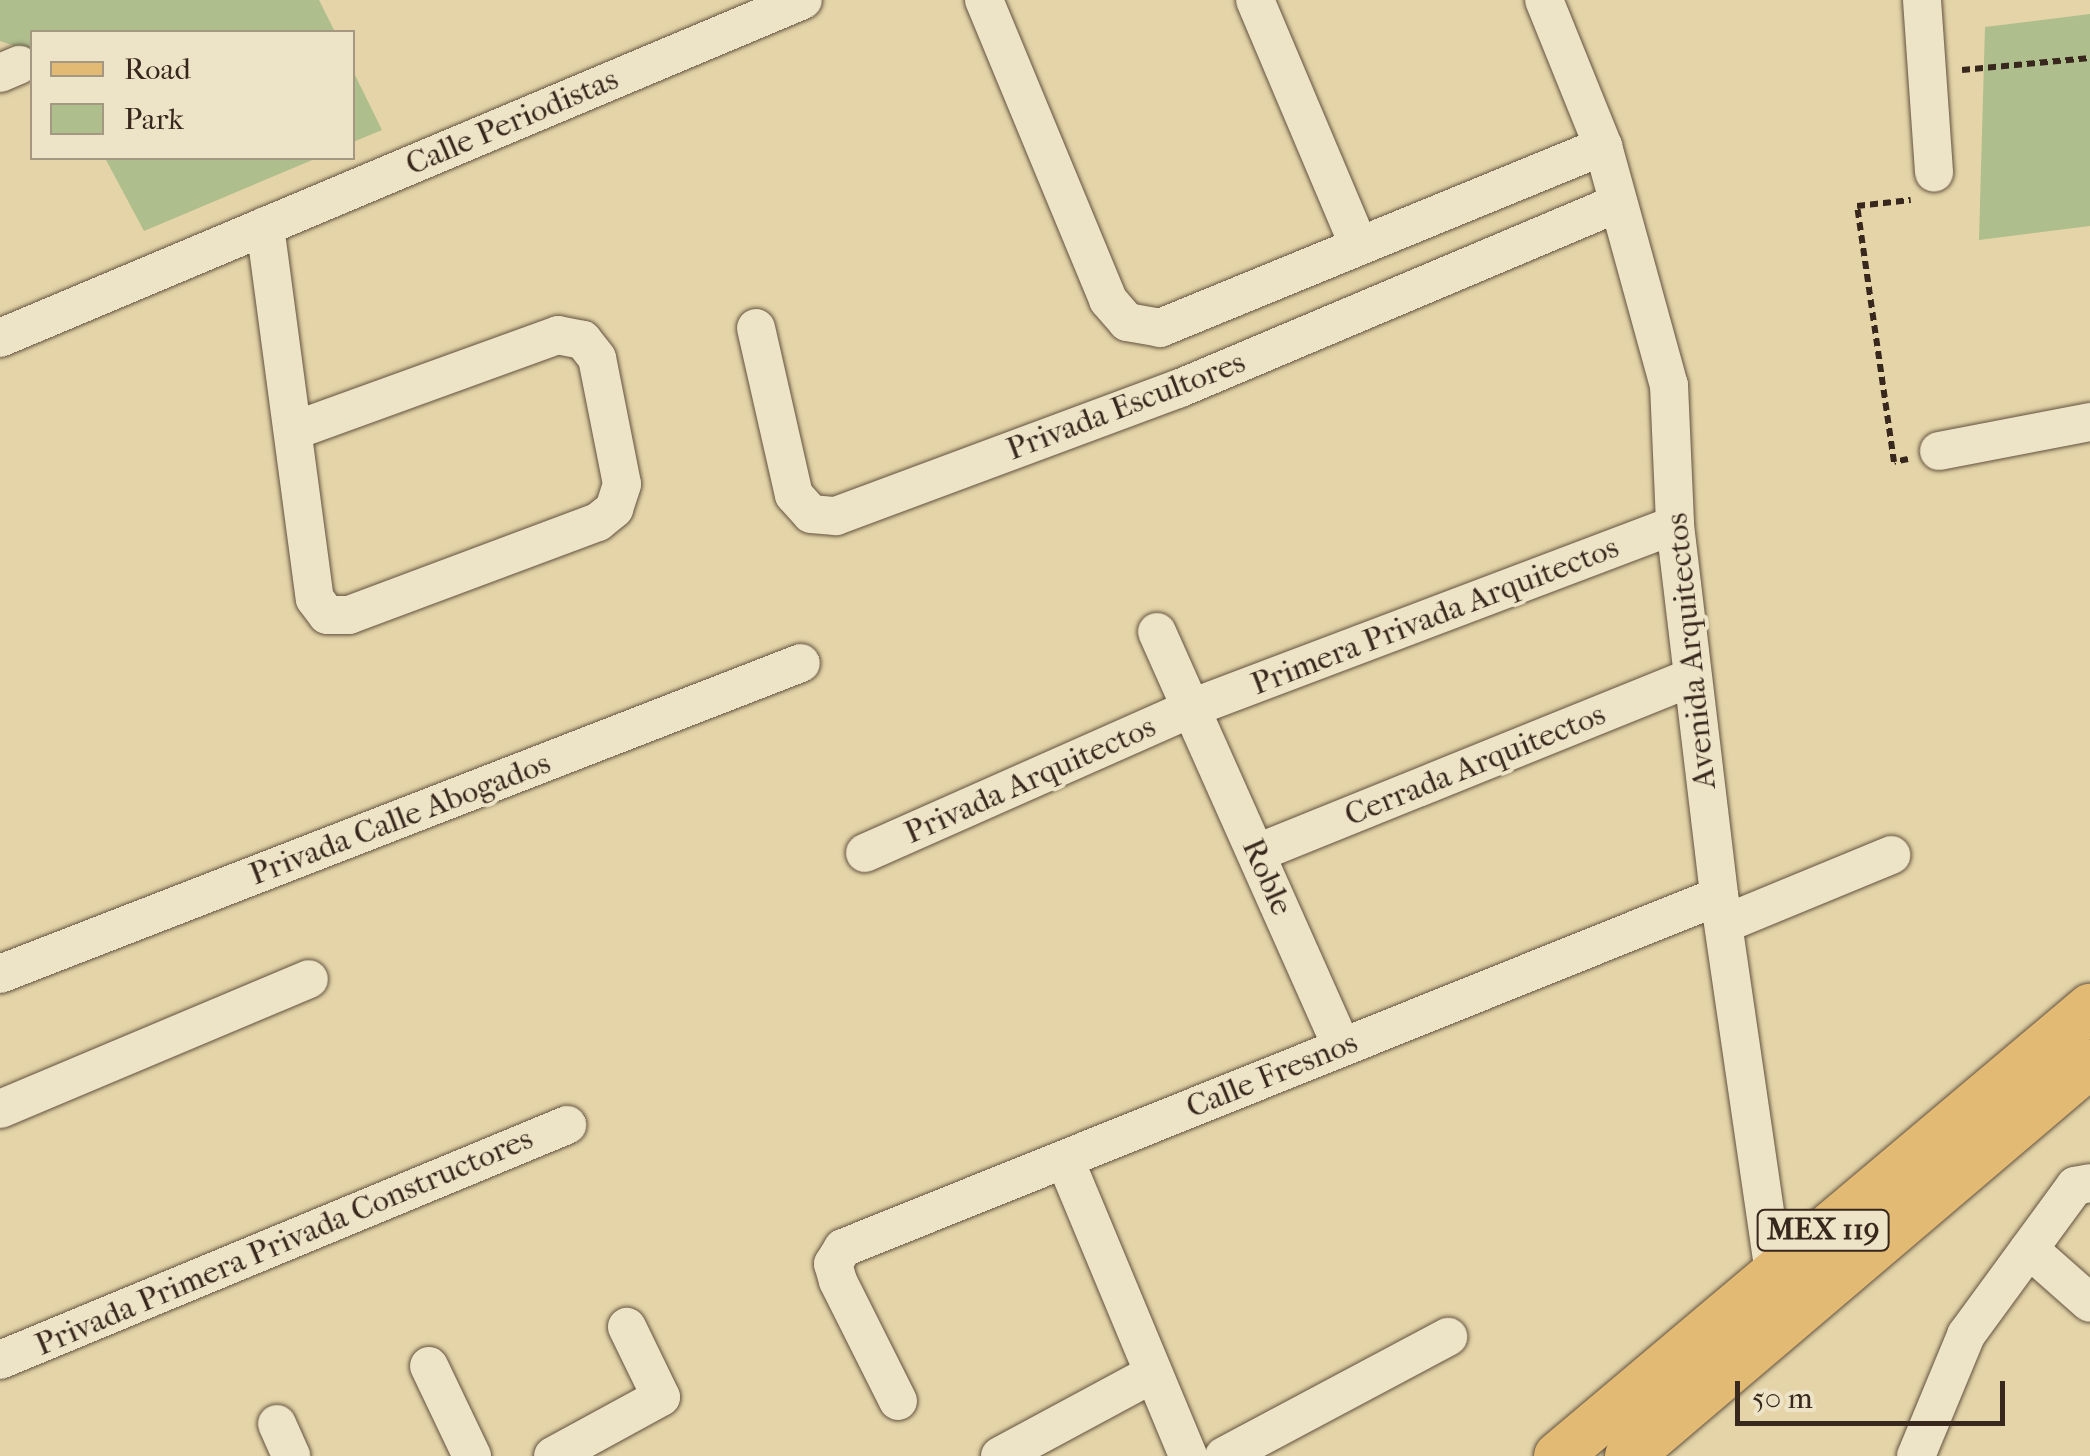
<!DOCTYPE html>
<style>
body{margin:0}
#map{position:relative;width:2090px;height:1456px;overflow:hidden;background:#e4d4a8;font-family:"IM FELL French Canon",serif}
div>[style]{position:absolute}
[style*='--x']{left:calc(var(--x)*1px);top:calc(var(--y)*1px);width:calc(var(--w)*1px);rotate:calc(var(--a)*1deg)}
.green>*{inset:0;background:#aebe8c}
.path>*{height:6px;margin-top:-3px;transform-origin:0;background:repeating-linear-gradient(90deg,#37271c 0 8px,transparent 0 13px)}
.roads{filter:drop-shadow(0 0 2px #62523f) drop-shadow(0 0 2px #62523f)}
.minor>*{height:38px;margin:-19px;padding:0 19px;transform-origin:19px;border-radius:19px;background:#ede3c6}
.major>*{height:48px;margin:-24px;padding:0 24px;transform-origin:24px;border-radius:24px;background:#e2ba74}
span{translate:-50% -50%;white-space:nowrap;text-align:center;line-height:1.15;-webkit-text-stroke:8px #ede3c6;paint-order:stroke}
.shield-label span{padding:2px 8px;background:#ede3c6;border:2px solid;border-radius:8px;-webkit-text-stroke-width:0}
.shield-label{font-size:30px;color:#37271c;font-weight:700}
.street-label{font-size:32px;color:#37271c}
.legend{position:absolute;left:30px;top:30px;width:325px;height:130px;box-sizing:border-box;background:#ede3c6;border:2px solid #a49882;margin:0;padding:12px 18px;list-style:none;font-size:30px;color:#37271c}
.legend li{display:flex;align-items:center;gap:20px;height:50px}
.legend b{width:50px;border:2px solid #a49882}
.scale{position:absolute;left:1735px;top:1381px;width:270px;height:45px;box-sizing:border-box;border:5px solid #37271c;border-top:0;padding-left:12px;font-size:30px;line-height:35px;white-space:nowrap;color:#37271c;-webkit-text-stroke:8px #ede3c6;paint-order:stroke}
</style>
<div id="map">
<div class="green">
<div style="clip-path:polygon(0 0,319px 0,335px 32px,32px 32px,32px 52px,0 41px)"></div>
<div style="clip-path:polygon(2090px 14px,2090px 226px,1979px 240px,1985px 27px)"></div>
<div style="clip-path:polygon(352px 69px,382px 130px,353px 142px,352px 142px)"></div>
<div style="clip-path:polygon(105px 158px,317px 158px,144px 231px)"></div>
</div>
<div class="path">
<div style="--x:1962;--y:70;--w:129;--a:-5.4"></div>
<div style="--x:1908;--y:459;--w:14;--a:168"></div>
<div style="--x:1894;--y:462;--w:259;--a:-98.2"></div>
<div style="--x:1857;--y:206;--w:54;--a:-6.3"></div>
</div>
<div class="roads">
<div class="minor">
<div style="--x:984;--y:0;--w:325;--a:67.5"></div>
<div style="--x:1108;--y:300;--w:29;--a:49"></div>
<div style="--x:1127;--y:322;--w:34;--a:10"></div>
<div style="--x:1160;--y:328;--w:479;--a:-22.3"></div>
<div style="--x:1255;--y:0;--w:267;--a:67.1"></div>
<div style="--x:1544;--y:0;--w:157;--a:68"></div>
<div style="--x:1603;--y:146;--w:248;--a:74.6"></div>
<div style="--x:1669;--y:385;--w:140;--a:87.5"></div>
<div style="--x:1675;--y:525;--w:374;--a:83.2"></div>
<div style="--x:1719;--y:896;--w:380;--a:81.7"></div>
<div style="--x:1774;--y:1272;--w:23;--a:61"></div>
<div style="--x:1922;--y:0;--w:173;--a:86"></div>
<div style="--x:0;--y:73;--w:21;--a:-23"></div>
<div style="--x:265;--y:226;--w:376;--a:82.4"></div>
<div style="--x:315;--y:599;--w:20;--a:53"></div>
<div style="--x:327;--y:615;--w:22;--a:0"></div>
<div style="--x:349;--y:615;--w:266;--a:-20.5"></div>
<div style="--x:598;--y:522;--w:21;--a:-39"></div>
<div style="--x:614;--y:509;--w:26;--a:-72"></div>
<div style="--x:622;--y:484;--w:128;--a:-101.2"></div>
<div style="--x:597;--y:358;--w:23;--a:-128"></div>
<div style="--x:583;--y:340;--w:25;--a:-169"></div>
<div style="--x:558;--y:335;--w:280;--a:160.1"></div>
<div style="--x:756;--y:328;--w:171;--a:77.2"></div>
<div style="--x:794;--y:495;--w:25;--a:48"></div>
<div style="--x:811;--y:514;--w:25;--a:5"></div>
<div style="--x:836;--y:516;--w:365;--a:-20.4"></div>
<div style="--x:1178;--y:389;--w:478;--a:-22.9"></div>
<div style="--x:0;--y:338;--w:871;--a:-22.83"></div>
<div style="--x:1939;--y:451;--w:154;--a:-10.9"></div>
<div style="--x:1157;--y:632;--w:454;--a:66"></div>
<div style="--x:865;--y:853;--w:360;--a:-23.9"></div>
<div style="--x:1194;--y:707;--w:514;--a:-20.73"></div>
<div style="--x:1257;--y:853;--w:470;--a:-22"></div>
<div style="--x:1724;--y:924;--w:181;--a:-22.4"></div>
<div style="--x:0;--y:974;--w:859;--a:-21.22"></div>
<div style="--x:0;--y:1109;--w:335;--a:-22.8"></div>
<div style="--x:1065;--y:1160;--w:321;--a:67.4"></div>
<div style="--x:2029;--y:1249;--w:81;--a:41.5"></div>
<div style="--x:0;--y:1360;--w:614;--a:-22.51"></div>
<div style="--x:429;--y:1366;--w:100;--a:64.5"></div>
<div style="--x:898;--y:1401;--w:134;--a:-116.6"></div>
<div style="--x:838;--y:1281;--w:18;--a:-106"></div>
<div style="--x:833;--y:1264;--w:19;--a:-58"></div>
<div style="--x:843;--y:1248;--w:944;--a:-21.89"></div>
<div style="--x:277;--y:1424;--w:35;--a:66"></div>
<div style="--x:553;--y:1456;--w:123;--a:-28.6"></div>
<div style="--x:661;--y:1397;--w:78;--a:-115.9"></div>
<div style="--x:1000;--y:1456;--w:173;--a:-28.3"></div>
<div style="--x:1224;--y:1456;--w:254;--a:-28"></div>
<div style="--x:1916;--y:1456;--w:131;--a:-67.5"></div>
<div style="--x:1966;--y:1335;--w:185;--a:-53.8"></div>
<div style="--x:2075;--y:1186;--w:15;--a:-11"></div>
</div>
<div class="major">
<div style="--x:1558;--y:1456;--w:696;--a:-40.1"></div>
<div style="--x:1629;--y:1456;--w:605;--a:-40.38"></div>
</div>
</div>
<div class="shield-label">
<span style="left:1823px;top:1230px">MEX 119</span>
</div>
<div class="street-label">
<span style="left:512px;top:122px;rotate:-23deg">Calle Periodistas</span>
<span style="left:1126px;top:406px;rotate:-21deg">Privada Escultores</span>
<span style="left:1435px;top:616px;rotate:-21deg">Primera Privada Arquitectos</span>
<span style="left:1691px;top:651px;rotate:-96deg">Avenida Arquitectos</span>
<span style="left:1475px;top:765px;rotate:-22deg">Cerrada Arquitectos</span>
<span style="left:1030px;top:780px;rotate:-24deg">Privada Arquitectos</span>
<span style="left:400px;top:819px;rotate:-21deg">Privada Calle Abogados</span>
<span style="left:1267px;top:877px;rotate:66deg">Roble</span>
<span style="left:1272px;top:1075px;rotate:-22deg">Calle Fresnos</span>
<span style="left:284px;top:1242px;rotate:-23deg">Privada Primera Privada Constructores</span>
</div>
<ul class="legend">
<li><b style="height:12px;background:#e2ba74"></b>Road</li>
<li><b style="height:28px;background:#aebe8c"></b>Park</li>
</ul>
<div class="scale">50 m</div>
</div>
